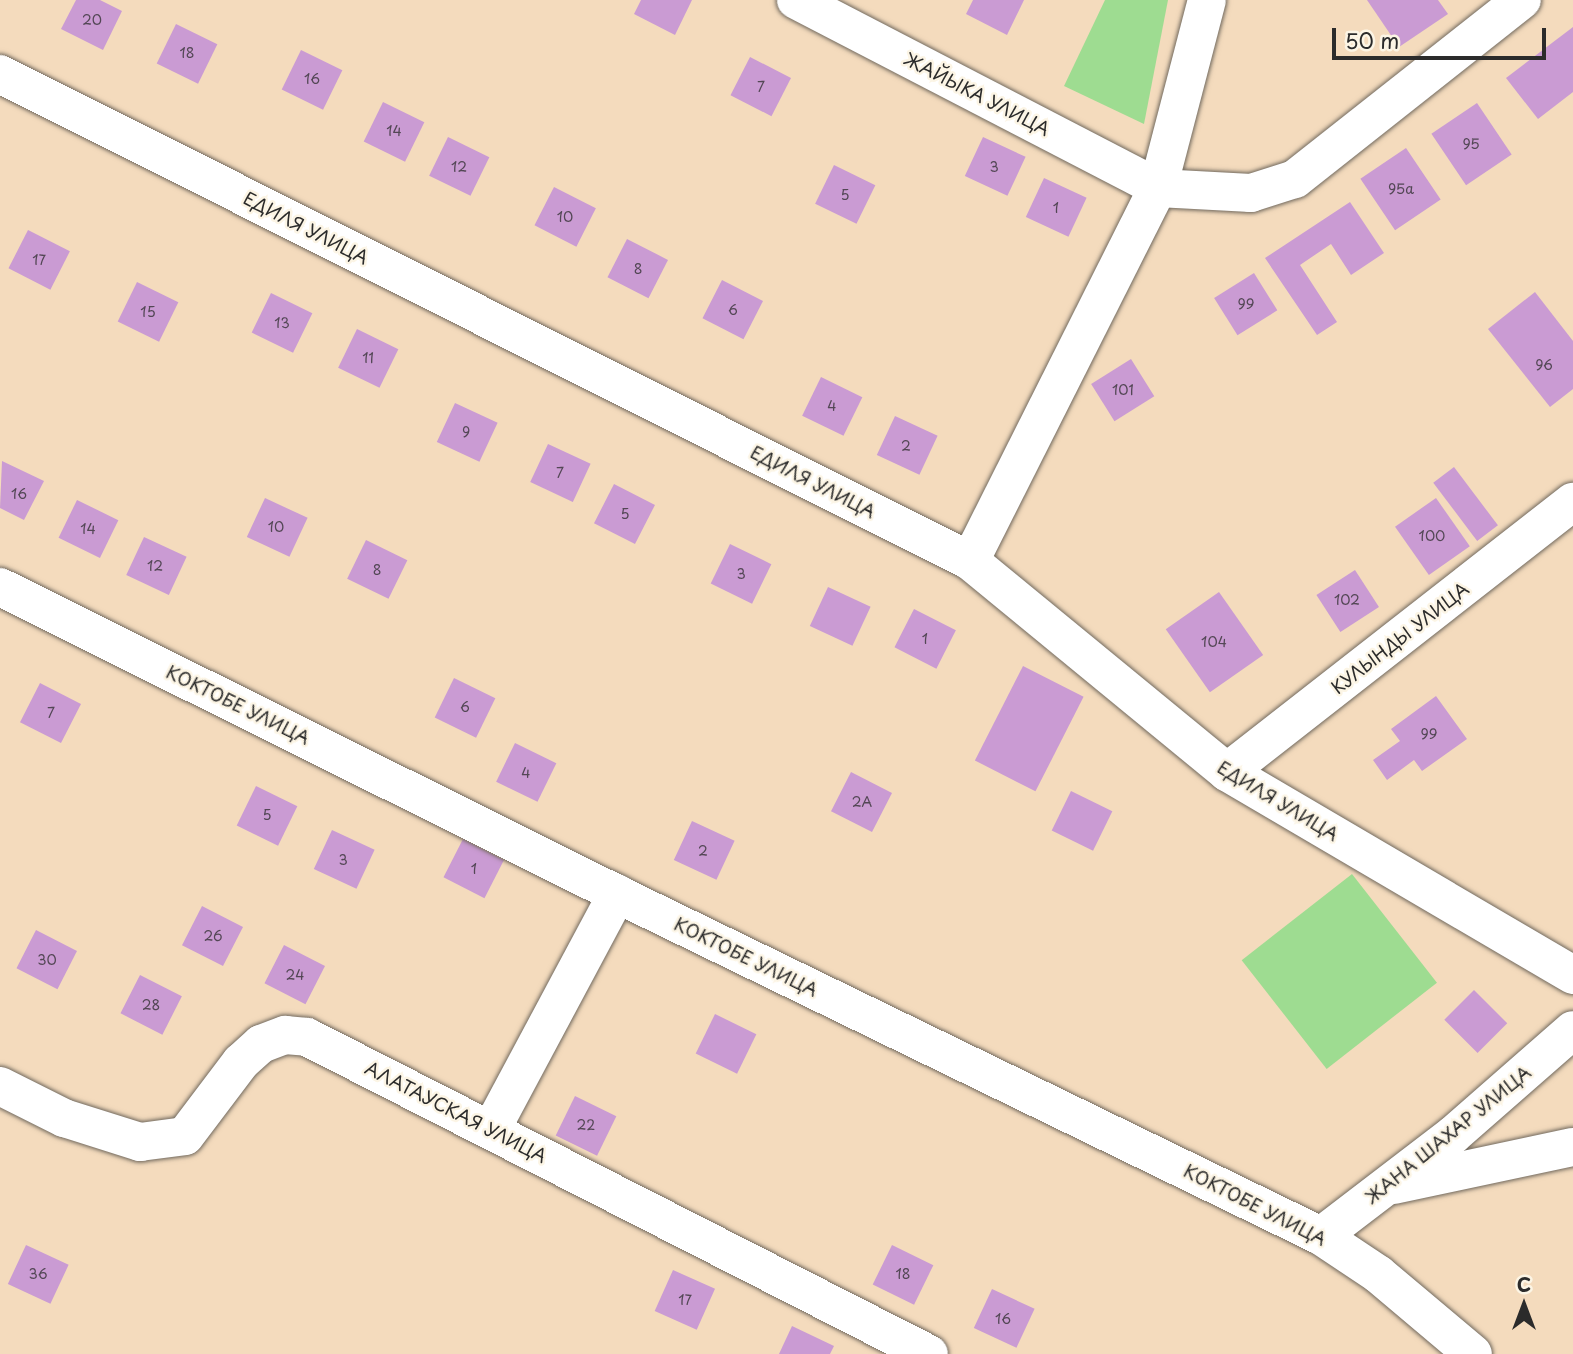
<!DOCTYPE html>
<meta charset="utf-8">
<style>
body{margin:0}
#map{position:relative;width:1573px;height:1354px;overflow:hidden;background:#f4dbbd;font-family:"Playpen Sans",sans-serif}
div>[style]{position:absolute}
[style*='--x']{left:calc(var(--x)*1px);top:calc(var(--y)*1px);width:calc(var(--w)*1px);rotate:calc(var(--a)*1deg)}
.green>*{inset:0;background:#9edc91;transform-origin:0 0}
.building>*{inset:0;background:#ca9bd3;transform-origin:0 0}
.roads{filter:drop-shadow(0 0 2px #71695e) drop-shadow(0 0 2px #71695e)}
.minor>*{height:38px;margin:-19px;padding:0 19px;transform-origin:19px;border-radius:19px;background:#fff}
span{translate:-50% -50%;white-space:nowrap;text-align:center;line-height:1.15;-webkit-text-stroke:5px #fcf5e5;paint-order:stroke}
.number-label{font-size:14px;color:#534755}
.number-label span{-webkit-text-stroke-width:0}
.street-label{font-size:18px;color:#2b2b2b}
.north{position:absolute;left:1489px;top:1270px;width:70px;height:70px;-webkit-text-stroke:5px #fcf5e5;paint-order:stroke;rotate:0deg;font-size:19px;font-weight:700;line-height:28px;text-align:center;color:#2b2b2b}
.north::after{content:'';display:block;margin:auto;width:24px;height:32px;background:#2b2b2b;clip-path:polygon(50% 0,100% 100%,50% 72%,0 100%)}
.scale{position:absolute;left:1332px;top:28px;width:214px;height:32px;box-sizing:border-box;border:4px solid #2b2b2b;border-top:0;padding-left:9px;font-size:21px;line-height:24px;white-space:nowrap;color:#2b2b2b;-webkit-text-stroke:5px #fcf5e5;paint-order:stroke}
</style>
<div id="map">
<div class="green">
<div style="clip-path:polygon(1105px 0,1168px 0,1144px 124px,1064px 86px)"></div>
<div style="left:1352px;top:874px;width:138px;height:140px;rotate:52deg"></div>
</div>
<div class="building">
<div style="clip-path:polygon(76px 0,100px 0,122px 11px,103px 50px,61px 29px)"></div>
<div style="clip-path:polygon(641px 0,692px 0,675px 35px,634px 14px)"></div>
<div style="clip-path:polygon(973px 0,1024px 0,1007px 35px,966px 14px)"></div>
<div style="clip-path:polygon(1367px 0,1438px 0,1448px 14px,1399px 47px)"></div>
<div style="left:176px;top:24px;width:46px;height:44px;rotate:26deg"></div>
<div style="clip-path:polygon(1573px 27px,1573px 92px,1538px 119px,1506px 78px)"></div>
<div style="left:301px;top:50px;width:46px;height:44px;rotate:26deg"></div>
<div style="left:750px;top:57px;width:46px;height:43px;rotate:27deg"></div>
<div style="left:383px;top:102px;width:46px;height:44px;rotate:26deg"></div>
<div style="left:1477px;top:103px;width:62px;height:55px;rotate:56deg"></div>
<div style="left:448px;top:137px;width:46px;height:43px;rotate:26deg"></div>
<div style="left:983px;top:137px;width:47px;height:43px;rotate:25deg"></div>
<div style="left:1406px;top:148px;width:62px;height:55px;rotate:56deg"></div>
<div style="left:834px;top:165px;width:46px;height:43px;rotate:26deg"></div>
<div style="left:1044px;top:178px;width:47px;height:43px;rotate:25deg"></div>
<div style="left:554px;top:187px;width:47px;height:43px;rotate:27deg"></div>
<div style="clip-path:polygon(1350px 202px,1384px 253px,1351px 275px,1331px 244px,1300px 265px,1337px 322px,1317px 335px,1265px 258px)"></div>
<div style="left:28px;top:230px;width:47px;height:43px;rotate:27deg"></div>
<div style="left:627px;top:239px;width:46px;height:43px;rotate:27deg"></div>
<div style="left:1254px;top:273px;width:44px;height:47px;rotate:58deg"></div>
<div style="left:722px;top:280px;width:46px;height:43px;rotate:27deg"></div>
<div style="left:137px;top:282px;width:46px;height:44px;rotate:26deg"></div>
<div style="clip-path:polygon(1535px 292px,1573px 341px,1573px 389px,1550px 407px,1488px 329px)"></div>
<div style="left:271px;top:293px;width:46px;height:44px;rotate:26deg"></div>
<div style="left:357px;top:329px;width:46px;height:43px;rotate:26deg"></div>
<div style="left:1131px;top:359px;width:44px;height:47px;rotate:58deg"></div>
<div style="left:821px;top:377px;width:46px;height:43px;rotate:26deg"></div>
<div style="left:455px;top:403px;width:47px;height:43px;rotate:25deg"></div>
<div style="left:895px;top:416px;width:47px;height:43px;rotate:25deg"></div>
<div style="left:548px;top:444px;width:47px;height:42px;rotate:25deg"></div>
<div style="clip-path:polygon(2px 461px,44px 481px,24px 520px,0 508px)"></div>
<div style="left:1454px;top:467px;width:73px;height:26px;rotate:53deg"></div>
<div style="left:614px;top:484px;width:46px;height:44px;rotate:27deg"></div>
<div style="left:265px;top:498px;width:47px;height:43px;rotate:25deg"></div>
<div style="left:1436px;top:498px;width:59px;height:50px;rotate:55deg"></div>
<div style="left:77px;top:500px;width:46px;height:42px;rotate:26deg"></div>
<div style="left:144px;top:537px;width:47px;height:42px;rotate:25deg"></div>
<div style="left:366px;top:540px;width:46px;height:43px;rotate:26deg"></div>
<div style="left:730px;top:544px;width:46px;height:44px;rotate:26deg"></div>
<div style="left:1355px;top:570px;width:44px;height:46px;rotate:57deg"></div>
<div style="left:828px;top:587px;width:47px;height:43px;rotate:25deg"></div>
<div style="left:1219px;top:592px;width:77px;height:65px;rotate:55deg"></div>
<div style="left:914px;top:609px;width:47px;height:43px;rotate:27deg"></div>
<div style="left:1023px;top:666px;width:68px;height:106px;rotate:27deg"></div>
<div style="left:454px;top:678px;width:46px;height:44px;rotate:26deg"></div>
<div style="left:40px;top:683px;width:46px;height:44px;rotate:27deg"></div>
<div style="clip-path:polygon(1436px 696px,1467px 739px,1422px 771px,1414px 760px,1387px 780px,1373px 760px,1400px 741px,1391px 729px)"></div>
<div style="left:515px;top:743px;width:46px;height:43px;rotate:26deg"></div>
<div style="left:851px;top:772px;width:46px;height:44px;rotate:27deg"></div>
<div style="left:256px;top:786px;width:46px;height:44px;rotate:26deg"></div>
<div style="left:1071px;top:791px;width:46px;height:44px;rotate:26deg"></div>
<div style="left:692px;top:821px;width:47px;height:43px;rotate:25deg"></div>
<div style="left:332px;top:830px;width:47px;height:43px;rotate:25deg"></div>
<div style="left:463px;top:839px;width:46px;height:43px;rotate:27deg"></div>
<div style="left:202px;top:906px;width:46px;height:44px;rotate:27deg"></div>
<div style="left:36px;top:930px;width:46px;height:43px;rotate:27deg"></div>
<div style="left:284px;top:945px;width:46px;height:43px;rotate:27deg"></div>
<div style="left:140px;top:975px;width:47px;height:43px;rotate:27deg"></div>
<div style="left:1474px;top:990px;width:47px;height:42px;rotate:45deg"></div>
<div style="left:715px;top:1014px;width:46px;height:44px;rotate:26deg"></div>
<div style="left:575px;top:1096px;width:46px;height:44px;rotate:26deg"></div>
<div style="left:26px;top:1245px;width:47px;height:43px;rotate:25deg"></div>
<div style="left:892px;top:1245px;width:46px;height:44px;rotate:26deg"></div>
<div style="left:673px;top:1270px;width:46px;height:45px;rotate:24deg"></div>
<div style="left:992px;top:1289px;width:47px;height:43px;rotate:25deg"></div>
<div style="clip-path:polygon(792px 1326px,834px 1346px,830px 1354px,779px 1354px)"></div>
</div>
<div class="roads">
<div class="minor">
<div style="--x:796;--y:0;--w:408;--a:27.4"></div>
<div style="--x:1158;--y:188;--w:93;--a:3.1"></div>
<div style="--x:1251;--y:193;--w:46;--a:-17.7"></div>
<div style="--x:1295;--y:179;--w:289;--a:-38.3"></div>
<div style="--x:0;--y:74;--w:1085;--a:26.66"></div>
<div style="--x:970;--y:561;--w:333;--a:39.4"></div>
<div style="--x:1227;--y:772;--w:401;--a:30.4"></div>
<div style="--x:970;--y:561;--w:418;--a:-63.3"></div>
<div style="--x:1158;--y:188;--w:194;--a:-75.4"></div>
<div style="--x:0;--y:587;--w:689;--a:26.45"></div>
<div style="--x:617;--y:894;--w:783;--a:25.91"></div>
<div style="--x:1321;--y:1236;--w:69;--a:33.7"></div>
<div style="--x:1378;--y:1274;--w:124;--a:40.1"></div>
<div style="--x:1227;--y:772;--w:439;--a:-38"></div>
<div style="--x:0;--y:1086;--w:72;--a:26.6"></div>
<div style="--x:64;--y:1118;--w:80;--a:17.5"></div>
<div style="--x:140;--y:1142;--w:45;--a:-7.6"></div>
<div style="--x:185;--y:1136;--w:93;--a:-52.9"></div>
<div style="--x:241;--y:1062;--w:27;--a:-42"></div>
<div style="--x:261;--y:1044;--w:26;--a:-21"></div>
<div style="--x:285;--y:1035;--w:22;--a:5"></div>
<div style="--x:307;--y:1037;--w:698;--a:27.01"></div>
<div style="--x:491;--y:1130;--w:268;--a:-61.9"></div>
<div style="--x:1394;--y:1185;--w:183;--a:-12"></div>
<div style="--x:1321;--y:1236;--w:166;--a:-37.4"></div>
<div style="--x:1453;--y:1135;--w:159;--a:-41.2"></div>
</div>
</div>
<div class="number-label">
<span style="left:92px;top:20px">20</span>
<span style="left:187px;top:53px">18</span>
<span style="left:312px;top:79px">16</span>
<span style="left:761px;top:87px">7</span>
<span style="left:394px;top:131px">14</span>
<span style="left:1471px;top:144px">95</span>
<span style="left:459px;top:167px">12</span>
<span style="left:994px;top:167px">3</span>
<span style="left:1401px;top:189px">95а</span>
<span style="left:845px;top:195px">5</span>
<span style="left:1056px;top:208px">1</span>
<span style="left:565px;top:217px">10</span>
<span style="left:39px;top:260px">17</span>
<span style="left:638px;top:269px">8</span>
<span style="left:1246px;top:304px">99</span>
<span style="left:733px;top:310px">6</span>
<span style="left:148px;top:312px">15</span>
<span style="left:282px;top:323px">13</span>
<span style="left:368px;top:358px">11</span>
<span style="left:1544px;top:365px">96</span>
<span style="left:1123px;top:390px">101</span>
<span style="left:832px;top:406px">4</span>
<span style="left:466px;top:432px">9</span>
<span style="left:906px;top:446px">2</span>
<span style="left:560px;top:473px">7</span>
<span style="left:19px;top:494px">16</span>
<span style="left:625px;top:514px">5</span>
<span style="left:276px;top:527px">10</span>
<span style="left:88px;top:529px">14</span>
<span style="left:1432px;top:536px">100</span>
<span style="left:155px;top:566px">12</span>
<span style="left:377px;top:570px">8</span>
<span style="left:741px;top:574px">3</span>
<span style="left:1347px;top:600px">102</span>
<span style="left:925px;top:639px">1</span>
<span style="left:1214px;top:642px">104</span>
<span style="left:465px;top:707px">6</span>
<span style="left:51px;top:713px">7</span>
<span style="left:1429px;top:734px">99</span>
<span style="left:526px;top:773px">4</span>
<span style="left:862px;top:802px">2А</span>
<span style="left:267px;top:815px">5</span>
<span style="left:703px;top:851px">2</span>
<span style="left:343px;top:860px">3</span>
<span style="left:474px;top:869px">1</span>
<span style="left:213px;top:936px">26</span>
<span style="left:47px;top:960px">30</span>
<span style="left:295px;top:975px">24</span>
<span style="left:151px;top:1005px">28</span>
<span style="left:586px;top:1125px">22</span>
<span style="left:38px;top:1274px">36</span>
<span style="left:903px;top:1274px">18</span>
<span style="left:685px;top:1300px">17</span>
<span style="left:1003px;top:1319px">16</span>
</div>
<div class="street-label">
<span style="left:977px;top:94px;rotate:27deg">ЖАЙЫКА УЛИЦА</span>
<span style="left:306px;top:228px;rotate:27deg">ЕДИЛЯ УЛИЦА</span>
<span style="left:813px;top:482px;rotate:27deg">ЕДИЛЯ УЛИЦА</span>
<span style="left:1400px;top:638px;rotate:-38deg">КУЛЫНДЫ УЛИЦА</span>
<span style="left:238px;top:705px;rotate:26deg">КОКТОБЕ УЛИЦА</span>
<span style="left:1278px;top:801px;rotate:31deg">ЕДИЛЯ УЛИЦА</span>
<span style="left:746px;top:957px;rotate:26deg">КОКТОБЕ УЛИЦА</span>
<span style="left:456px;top:1112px;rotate:27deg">АЛАТАУСКАЯ УЛИЦА</span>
<span style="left:1448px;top:1135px;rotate:-39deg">ЖАНА ШАХАР УЛИЦА</span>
<span style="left:1255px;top:1205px;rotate:27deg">КОКТОБЕ УЛИЦА</span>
</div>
<div class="north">С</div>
<div class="scale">50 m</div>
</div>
